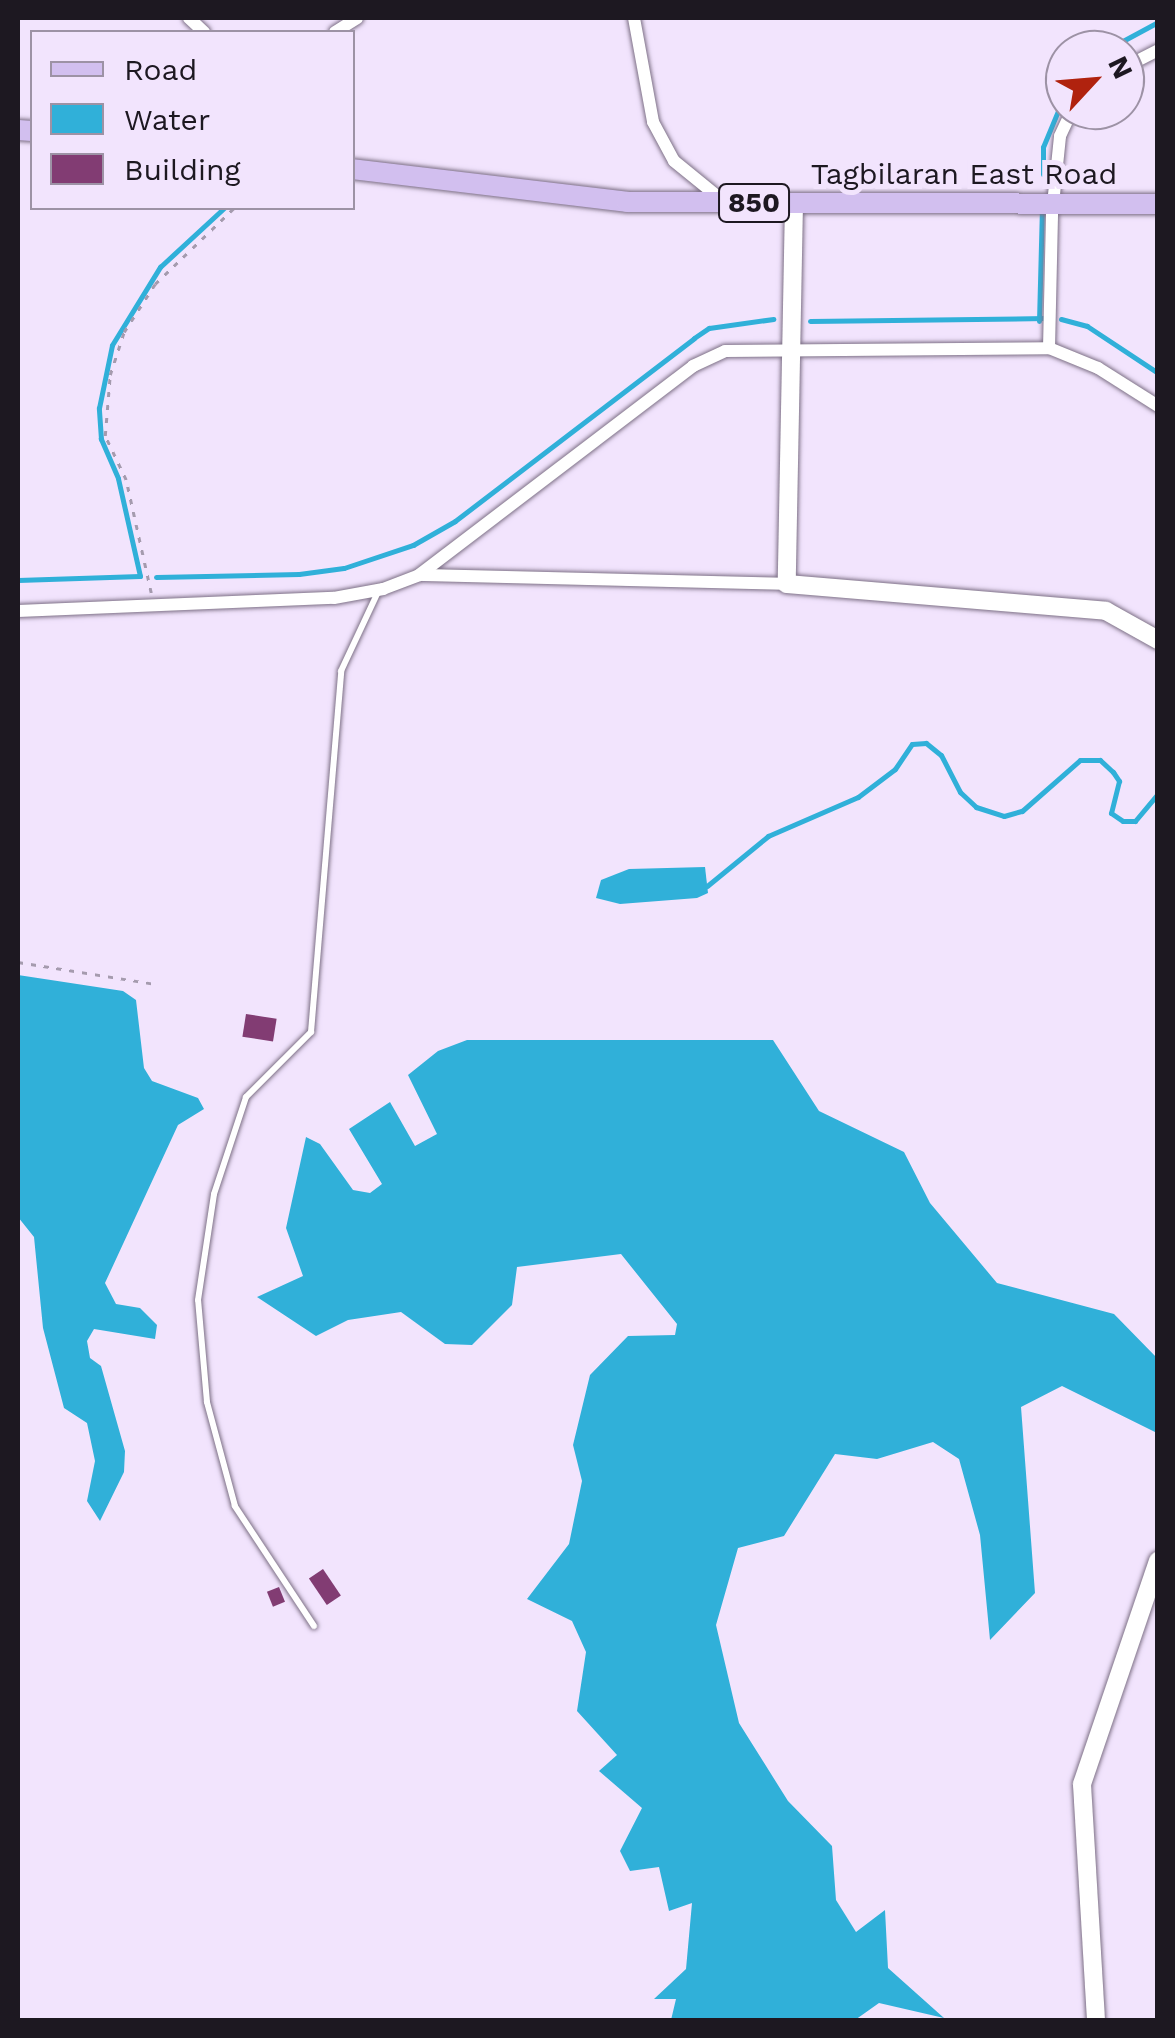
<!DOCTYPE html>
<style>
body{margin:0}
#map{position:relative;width:1175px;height:2038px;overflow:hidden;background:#f2e4fd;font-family:"Work Sans",sans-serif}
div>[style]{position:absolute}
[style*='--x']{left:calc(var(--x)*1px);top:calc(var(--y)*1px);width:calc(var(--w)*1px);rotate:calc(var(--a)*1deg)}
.water>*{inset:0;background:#30b0d9}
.stream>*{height:5px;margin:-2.5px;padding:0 2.5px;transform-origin:2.5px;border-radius:2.5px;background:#30b0d9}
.building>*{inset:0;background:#823c73;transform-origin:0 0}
.path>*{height:2.5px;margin-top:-1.25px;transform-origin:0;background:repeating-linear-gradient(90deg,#a59bae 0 5px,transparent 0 13px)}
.roads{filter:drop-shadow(0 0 2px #7d7086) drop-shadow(0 0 2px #7d7086)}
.lane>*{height:6px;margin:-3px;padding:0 3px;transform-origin:3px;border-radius:3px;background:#fff}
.street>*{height:12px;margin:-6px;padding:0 6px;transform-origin:6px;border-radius:6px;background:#fff}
.secondary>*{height:18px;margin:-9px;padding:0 9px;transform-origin:9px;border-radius:9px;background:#fff}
.primary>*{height:20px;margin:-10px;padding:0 10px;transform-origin:10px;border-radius:10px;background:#d2bfef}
span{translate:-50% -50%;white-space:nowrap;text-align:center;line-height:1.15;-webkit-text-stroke:10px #f2e4fd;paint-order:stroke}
.shield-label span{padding:2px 8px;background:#f2e4fd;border:2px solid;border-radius:8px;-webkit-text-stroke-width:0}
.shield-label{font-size:28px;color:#1d1821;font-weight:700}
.street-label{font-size:30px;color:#1d1821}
.frame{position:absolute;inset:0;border:20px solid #1d1821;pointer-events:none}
.legend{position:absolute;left:30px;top:30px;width:325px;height:180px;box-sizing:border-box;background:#f2e4fd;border:2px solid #9d92a5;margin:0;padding:12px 18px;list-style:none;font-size:30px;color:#1d1821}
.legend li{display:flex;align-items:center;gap:20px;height:50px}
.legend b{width:50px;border:2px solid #9d92a5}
.north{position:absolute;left:1045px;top:30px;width:100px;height:100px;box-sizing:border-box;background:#f2e4fd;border:2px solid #9d92a5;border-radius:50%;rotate:64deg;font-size:28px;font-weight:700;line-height:40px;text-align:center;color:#1d1821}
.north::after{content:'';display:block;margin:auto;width:35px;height:45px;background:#b0220e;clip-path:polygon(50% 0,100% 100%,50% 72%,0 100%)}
</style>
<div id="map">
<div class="water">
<div style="clip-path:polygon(705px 867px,708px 893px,697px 898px,620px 904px,596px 898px,601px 880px,629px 869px)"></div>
<div style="clip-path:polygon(18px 975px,123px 991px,136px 1000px,144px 1068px,152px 1081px,198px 1098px,204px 1109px,178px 1125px,105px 1283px,116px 1304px,140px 1308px,157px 1325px,155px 1339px,94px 1329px,87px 1341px,90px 1358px,101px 1366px,125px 1451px,124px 1472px,100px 1521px,87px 1501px,95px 1461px,87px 1423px,64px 1408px,43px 1328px,34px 1237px,18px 1217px)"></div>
<div style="clip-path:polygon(467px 1040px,773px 1040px,819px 1111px,904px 1152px,930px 1203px,997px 1283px,1114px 1314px,1157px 1358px,1155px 1432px,1062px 1386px,1021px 1407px,1035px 1593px,990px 1640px,980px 1535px,959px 1459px,933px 1442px,877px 1459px,835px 1454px,784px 1536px,738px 1548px,716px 1625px,739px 1723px,788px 1801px,832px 1846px,836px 1900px,856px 1932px,885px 1910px,888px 1968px,944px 2018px,879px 2003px,855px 2020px,671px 2020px,676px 1999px,654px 1999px,686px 1969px,692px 1903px,669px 1911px,659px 1867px,630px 1871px,620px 1851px,642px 1808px,599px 1771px,617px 1755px,577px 1711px,586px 1652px,572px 1621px,527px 1599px,569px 1544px,582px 1481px,573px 1445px,590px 1375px,628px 1336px,675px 1335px,677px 1324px,621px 1254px,517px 1267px,512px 1305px,472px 1345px,445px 1344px,401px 1312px,348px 1320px,316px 1336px,257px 1297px,303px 1276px,286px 1228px,306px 1137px,320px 1144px,353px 1190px,370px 1193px,382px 1184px,349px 1129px,390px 1102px,415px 1146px,437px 1134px,408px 1075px,438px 1051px)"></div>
</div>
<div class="stream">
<div style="--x:1106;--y:50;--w:59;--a:-28.3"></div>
<div style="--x:1043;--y:174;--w:27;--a:-90"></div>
<div style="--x:1043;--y:147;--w:57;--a:-67.5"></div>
<div style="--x:1061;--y:319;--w:27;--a:15"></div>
<div style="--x:1087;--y:326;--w:85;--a:33.5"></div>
<div style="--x:810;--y:321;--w:236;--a:-0.7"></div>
<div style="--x:1039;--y:321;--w:112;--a:-88.5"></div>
<div style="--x:156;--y:577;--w:143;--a:-1.2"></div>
<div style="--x:299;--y:574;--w:45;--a:-7.6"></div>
<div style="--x:344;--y:568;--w:73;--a:-18.4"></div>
<div style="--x:413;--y:545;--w:48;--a:-29.7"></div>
<div style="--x:455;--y:521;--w:301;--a:-37.4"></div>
<div style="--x:694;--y:338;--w:18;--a:-34"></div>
<div style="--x:709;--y:328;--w:65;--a:-8"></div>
<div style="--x:18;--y:580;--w:122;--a:-1.9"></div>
<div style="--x:140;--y:576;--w:100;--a:-102.7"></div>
<div style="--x:118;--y:478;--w:43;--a:-113.6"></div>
<div style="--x:101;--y:439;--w:31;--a:-94"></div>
<div style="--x:99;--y:408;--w:64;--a:-78.3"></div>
<div style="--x:112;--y:345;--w:92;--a:-58.4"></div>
<div style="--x:160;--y:267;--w:87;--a:-42.7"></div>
<div style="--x:707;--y:886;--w:79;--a:-39.3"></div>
<div style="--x:768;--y:836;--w:98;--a:-23.4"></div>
<div style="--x:858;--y:797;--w:46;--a:-37.1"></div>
<div style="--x:895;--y:769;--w:30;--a:-56"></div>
<div style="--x:912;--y:744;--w:14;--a:-4"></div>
<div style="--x:926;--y:743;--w:19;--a:39"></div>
<div style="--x:941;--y:755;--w:42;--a:62.8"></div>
<div style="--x:960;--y:792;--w:22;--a:43"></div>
<div style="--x:976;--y:807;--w:29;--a:18"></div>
<div style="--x:1004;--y:816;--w:19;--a:-16"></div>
<div style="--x:1022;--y:811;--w:77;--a:-41.3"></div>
<div style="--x:1080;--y:760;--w:20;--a:0"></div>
<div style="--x:1100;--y:760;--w:18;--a:43"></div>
<div style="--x:1113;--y:772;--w:11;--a:56"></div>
<div style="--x:1119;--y:781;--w:33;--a:104"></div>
<div style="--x:1111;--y:813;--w:14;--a:34"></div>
<div style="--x:1123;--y:821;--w:12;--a:0"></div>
<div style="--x:1135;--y:821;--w:35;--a:-50"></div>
</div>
<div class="building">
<div style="left:246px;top:1014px;width:31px;height:23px;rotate:9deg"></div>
<div style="left:323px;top:1569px;width:32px;height:17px;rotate:56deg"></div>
<div style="left:279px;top:1587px;width:16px;height:13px;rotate:68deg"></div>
</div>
<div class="path">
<div style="--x:151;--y:593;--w:116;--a:-102.5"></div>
<div style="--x:126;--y:480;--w:49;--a:-115.5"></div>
<div style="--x:105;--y:436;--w:61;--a:-85.3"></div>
<div style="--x:110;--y:375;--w:45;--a:-72"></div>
<div style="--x:124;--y:332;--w:57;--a:-57.1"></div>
<div style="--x:155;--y:284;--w:110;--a:-43.9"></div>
<div style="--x:18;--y:962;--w:140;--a:9.1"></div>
</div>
<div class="roads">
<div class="lane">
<div style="--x:314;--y:1626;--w:144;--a:-123.4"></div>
<div style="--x:235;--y:1506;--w:108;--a:-105.1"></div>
<div style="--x:207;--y:1402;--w:102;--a:-95"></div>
<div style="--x:198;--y:1300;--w:107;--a:-81.4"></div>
<div style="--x:214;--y:1194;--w:102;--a:-71.7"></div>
<div style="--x:246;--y:1097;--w:92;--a:-45"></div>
<div style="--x:311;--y:1032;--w:362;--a:-85.2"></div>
<div style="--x:341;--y:671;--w:87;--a:-64.9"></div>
</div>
<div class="street">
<div style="--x:189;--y:18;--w:21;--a:43"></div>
<div style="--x:634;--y:18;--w:106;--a:79.6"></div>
<div style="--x:653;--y:122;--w:44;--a:61.7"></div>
<div style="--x:674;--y:161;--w:62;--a:39.1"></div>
<div style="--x:335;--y:32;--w:26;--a:-32"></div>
<div style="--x:1125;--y:67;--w:37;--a:-27"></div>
<div style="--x:1049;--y:348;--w:134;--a:-88.7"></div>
<div style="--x:1052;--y:214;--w:78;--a:-84.1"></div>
<div style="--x:1060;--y:136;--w:29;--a:-65"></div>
<div style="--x:420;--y:575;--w:367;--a:1.4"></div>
<div style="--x:18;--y:611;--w:316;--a:-2.4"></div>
<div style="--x:334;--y:598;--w:50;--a:-10.4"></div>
<div style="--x:383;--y:589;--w:39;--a:-21"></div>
<div style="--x:419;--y:575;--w:345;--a:-37.3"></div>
<div style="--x:693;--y:366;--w:35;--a:-25"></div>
<div style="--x:725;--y:351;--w:324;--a:-0.5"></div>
<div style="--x:1049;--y:348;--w:53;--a:22.2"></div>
<div style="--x:1098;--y:368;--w:71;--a:32.3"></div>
</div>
<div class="secondary">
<div style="--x:794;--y:203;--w:381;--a:91.1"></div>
<div style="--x:787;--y:584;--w:320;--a:4.8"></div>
<div style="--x:1106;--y:611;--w:60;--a:29.1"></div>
<div style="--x:1096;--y:2020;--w:236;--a:-93.4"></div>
<div style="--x:1082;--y:1784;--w:236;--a:-71.2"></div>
</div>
<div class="primary">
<div style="--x:18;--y:130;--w:14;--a:4"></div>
<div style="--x:352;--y:169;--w:277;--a:6.8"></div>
<div style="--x:627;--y:202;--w:531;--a:0.22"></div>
</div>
</div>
<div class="shield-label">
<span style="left:754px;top:203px">850</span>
</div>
<div class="street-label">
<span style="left:964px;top:174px">Tagbilaran East Road</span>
</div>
<div class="frame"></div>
<ul class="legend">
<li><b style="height:12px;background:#d2bfef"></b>Road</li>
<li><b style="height:28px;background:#30b0d9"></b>Water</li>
<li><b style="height:28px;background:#823c73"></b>Building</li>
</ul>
<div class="north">N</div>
</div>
